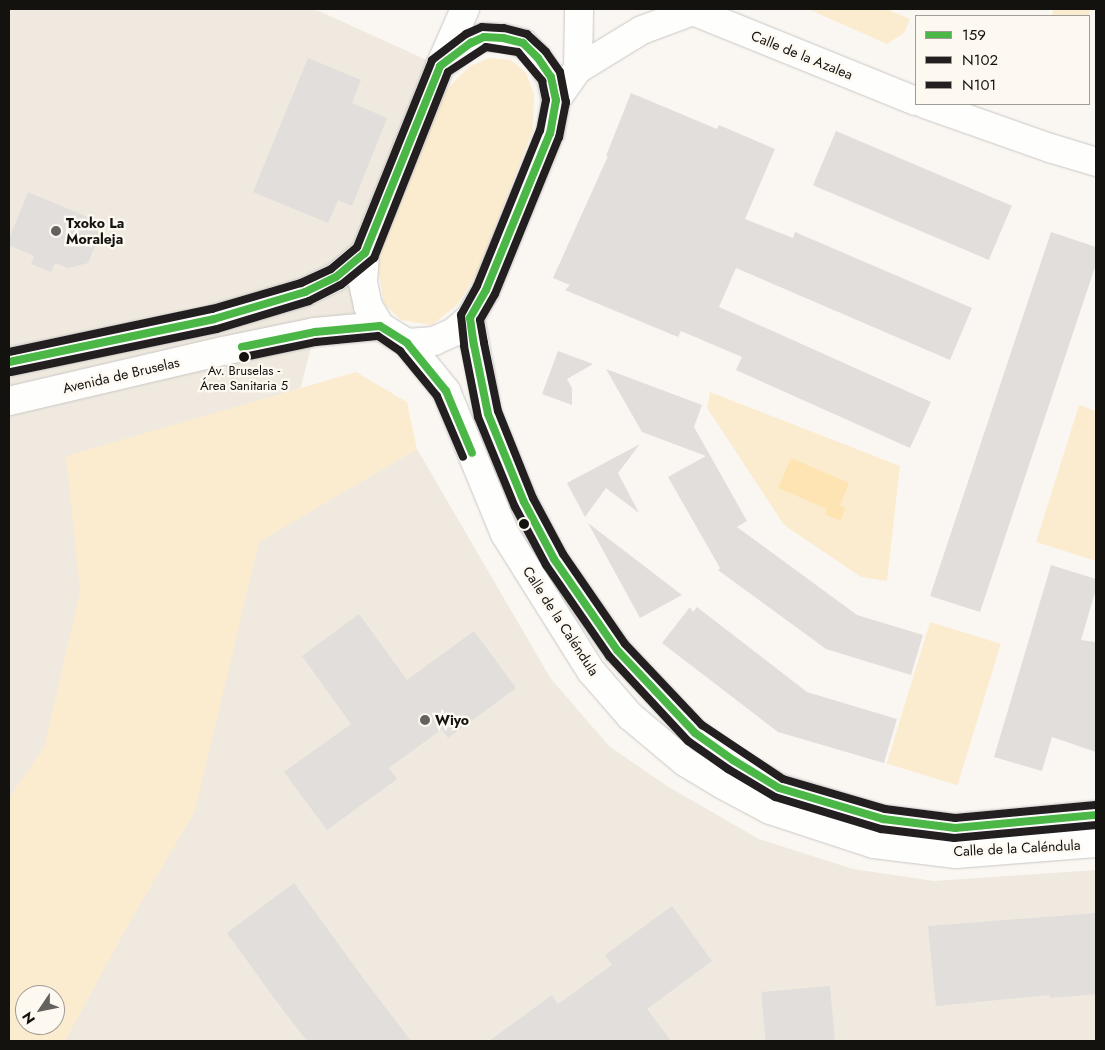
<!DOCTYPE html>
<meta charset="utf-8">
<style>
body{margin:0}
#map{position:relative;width:1105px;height:1050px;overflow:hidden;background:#faf7f3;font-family:Jost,sans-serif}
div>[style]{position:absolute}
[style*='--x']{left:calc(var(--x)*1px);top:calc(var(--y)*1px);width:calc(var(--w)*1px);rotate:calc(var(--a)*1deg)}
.built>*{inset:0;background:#efe9df}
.green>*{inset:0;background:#fbecd0;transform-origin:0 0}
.water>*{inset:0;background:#fee4b3}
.building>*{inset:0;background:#e1dedb;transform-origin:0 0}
.roads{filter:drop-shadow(0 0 1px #c9c7c4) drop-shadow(0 0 1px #c9c7c4)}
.minor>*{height:28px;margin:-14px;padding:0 14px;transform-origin:14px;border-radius:14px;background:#fefefd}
.bus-1>*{height:8px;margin:-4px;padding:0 4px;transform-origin:4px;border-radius:4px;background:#4ab747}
.bus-2>*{height:8px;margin:-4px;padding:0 4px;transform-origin:4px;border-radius:4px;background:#231f20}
.bus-3>*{height:8px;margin:-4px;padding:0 4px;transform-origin:4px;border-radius:4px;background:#231f20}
.dots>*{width:14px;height:14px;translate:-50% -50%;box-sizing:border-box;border:2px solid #fdf8f0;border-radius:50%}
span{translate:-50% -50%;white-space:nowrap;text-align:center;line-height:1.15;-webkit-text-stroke:4.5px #fdf8f0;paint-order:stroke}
.bus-label{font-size:13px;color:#13120f}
.street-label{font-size:14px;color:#13120f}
.poi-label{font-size:14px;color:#13120f;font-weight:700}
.left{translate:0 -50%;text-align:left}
.frame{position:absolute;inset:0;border:10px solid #13120f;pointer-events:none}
.legend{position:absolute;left:915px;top:15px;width:175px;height:90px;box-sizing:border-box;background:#fdf8f0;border:1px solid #9f9c96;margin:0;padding:6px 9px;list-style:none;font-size:15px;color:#13120f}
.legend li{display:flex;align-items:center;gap:10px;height:25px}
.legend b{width:25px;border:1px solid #9f9c96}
.north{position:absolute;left:15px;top:985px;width:50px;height:50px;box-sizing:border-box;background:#fdf8f0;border:1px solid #9f9c96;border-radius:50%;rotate:236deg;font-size:14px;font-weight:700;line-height:20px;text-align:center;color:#13120f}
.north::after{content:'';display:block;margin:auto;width:18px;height:22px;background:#64625f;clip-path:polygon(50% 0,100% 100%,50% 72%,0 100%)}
</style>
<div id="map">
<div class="built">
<div style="clip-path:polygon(evenodd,9px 9px,307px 9px,319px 11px,440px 66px,365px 253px,380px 326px,315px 332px,261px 540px,417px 449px,551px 679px,609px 746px,667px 786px,759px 839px,853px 869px,934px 881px,1096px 870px,1096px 1041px,9px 1041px,9px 9px,25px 995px,55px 995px,55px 1025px,25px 1025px,25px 995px)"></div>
</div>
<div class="green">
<div style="clip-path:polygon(808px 9px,886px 9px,910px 19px,904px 33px,887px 44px)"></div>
<div style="clip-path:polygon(1054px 9px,1091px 9px,1088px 16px,1051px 16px)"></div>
<div style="clip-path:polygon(489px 58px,511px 60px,526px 73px,534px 95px,533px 130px,479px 270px,458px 304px,432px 325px,401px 320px,384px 304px,378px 267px,381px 248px,444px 92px,470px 66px)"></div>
<div style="clip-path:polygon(evenodd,356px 372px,407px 402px,417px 449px,259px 542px,195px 811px,132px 918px,65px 1041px,9px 1041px,9px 798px,44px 747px,80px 592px,66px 456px,356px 372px,25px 995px,55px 995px,55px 1025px,25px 1025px,25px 995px)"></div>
<div style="clip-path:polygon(710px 392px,900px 466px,887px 581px,861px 577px,784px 525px,707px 408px)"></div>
<div style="clip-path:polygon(1079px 405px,1096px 411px,1096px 561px,1036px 542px)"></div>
<div style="left:930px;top:622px;width:74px;height:148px;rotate:17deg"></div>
</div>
<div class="water">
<div style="clip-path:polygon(791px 458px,849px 483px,840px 505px,845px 508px,841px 521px,825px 514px,827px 509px,778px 488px)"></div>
</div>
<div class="building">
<div style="clip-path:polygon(308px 58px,361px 80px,352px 103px,387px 118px,352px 206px,338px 200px,328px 223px,253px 192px)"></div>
<div style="clip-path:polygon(631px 93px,717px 129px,719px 125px,775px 149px,745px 219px,793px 238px,795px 232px,972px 308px,950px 360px,736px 268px,719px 307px,931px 402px,910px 448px,736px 370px,742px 357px,681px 331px,678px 337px,565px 290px,570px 285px,553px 278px,608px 156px,606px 156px)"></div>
<div style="left:836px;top:131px;width:191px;height:59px;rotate:23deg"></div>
<div style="clip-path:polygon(28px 192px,104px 224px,88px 263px,68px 268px,55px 263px,51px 272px,31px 264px,34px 256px,9px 245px,9px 239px)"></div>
<div style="clip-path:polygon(1051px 232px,1096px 247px,1096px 264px,980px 612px,930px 596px)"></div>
<div style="clip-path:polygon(558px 351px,593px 364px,567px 379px,572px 388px,572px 405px,542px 394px)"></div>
<div style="clip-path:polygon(606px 369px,702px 405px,694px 427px,747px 521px,737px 527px,857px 615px,923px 635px,911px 675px,826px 649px,718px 570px,720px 568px,668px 477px,706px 456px,642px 432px)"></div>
<div style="clip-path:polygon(640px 444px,618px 473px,639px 513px,606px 488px,585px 517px,567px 483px)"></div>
<div style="clip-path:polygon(588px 523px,682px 595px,640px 618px)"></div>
<div style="clip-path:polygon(1051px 565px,1096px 579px,1096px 589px,1081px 640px,1096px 642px,1096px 752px,1052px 737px,1042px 771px,994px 757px)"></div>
<div style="clip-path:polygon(690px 607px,693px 612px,697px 607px,807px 692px,897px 719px,884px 763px,778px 732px,662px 643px)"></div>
<div style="clip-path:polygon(359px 614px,407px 680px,474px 631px,516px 688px,448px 738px,442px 729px,389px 768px,397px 779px,327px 830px,284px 772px,351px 724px,302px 656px)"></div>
<div style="clip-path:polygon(294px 883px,363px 978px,411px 1041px,307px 1041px,277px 1002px,227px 933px)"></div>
<div style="clip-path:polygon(672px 906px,712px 961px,647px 1009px,671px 1041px,489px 1041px,552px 995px,558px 1004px,612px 965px,605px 955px)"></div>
<div style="clip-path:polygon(1096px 913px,1096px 994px,1050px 998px,1050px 995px,936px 1006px,928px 926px)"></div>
<div style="left:830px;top:986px;width:55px;height:69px;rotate:85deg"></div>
</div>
<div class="roads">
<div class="minor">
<div style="--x:688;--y:9;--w:246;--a:22"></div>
<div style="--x:440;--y:66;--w:39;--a:-37"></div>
<div style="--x:471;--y:43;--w:14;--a:-25"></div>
<div style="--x:484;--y:37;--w:19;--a:3"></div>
<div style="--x:503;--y:38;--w:21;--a:14"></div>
<div style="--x:523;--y:43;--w:21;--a:45"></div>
<div style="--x:538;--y:58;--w:23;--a:56"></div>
<div style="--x:551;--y:77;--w:24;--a:78"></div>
<div style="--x:556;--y:100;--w:34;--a:100"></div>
<div style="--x:550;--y:133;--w:170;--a:112.2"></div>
<div style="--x:486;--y:290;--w:32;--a:120"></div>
<div style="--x:470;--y:318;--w:21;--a:139"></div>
<div style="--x:454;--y:332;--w:22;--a:156"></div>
<div style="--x:434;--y:341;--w:27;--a:176"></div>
<div style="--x:407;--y:343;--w:32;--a:-148"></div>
<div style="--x:380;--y:326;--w:23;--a:-121"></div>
<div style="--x:368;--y:306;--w:25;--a:-102"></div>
<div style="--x:363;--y:282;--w:29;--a:-86"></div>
<div style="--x:365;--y:253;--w:201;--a:-68.1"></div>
<div style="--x:440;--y:66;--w:62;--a:-66.3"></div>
<div style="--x:578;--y:69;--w:60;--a:-89"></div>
<div style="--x:556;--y:100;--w:38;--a:-55"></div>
<div style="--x:578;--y:69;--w:75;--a:-31.4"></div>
<div style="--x:642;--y:30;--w:54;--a:-20.4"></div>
<div style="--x:925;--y:104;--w:133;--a:19.4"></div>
<div style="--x:1050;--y:148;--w:48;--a:16.9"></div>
<div style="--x:470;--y:318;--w:98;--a:79.4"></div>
<div style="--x:488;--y:414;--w:95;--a:67.8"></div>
<div style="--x:524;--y:502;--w:64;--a:62.2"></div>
<div style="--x:554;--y:559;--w:111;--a:55.3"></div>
<div style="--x:617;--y:650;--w:114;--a:46.8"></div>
<div style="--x:695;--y:733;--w:47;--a:35.4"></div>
<div style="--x:733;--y:760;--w:54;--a:31.3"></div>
<div style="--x:779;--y:788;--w:109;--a:16.6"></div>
<div style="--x:883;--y:819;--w:73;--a:7.1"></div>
<div style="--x:955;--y:828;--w:142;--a:-5.3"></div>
<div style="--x:407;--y:343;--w:62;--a:50.9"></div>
<div style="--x:446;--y:391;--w:155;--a:67.6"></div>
<div style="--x:505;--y:534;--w:162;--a:57.9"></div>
<div style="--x:591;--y:671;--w:60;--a:49.1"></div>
<div style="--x:630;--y:716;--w:72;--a:39.9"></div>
<div style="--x:685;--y:762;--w:44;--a:31.2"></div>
<div style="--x:723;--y:785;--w:53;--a:28"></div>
<div style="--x:770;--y:810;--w:109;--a:18.1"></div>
<div style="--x:874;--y:844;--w:83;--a:7"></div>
<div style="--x:956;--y:854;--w:140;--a:-4.5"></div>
<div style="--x:9;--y:362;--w:209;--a:-11.8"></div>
<div style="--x:214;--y:319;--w:95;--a:-16.5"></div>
<div style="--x:305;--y:292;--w:34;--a:-26"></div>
<div style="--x:336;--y:277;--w:38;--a:-40"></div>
<div style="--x:9;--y:401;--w:220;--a:-13.2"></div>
<div style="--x:223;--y:351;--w:94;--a:-11.7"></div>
<div style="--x:315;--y:332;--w:65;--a:-5.3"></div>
</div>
</div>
<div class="bus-1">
<div style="--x:242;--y:347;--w:75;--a:-11.6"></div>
<div style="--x:315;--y:332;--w:65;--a:-5.3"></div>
<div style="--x:380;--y:326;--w:32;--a:32"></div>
<div style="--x:407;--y:343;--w:62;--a:50.9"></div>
<div style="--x:446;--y:391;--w:67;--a:67.2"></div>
<div style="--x:9;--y:362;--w:209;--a:-11.8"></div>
<div style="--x:214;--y:319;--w:95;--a:-16.5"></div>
<div style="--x:305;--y:292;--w:34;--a:-26"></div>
<div style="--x:336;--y:277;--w:38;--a:-40"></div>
<div style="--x:365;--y:253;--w:201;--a:-68.1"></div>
<div style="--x:440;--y:66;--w:39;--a:-37"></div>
<div style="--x:471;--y:43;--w:14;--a:-25"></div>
<div style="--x:484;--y:37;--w:19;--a:3"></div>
<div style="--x:503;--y:38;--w:21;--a:14"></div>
<div style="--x:523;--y:43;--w:21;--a:45"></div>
<div style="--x:538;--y:58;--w:23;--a:56"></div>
<div style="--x:551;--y:77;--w:24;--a:78"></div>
<div style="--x:556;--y:100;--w:34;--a:100"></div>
<div style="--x:550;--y:133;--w:170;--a:112.2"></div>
<div style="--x:486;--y:290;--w:32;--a:120"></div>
<div style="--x:470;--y:318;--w:27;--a:82"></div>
<div style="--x:474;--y:345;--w:70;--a:78.5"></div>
<div style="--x:488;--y:414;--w:95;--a:67.8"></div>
<div style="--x:524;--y:502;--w:64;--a:62.2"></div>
<div style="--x:554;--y:559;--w:111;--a:55.3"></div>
<div style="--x:617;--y:650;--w:114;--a:46.8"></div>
<div style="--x:695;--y:733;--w:47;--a:35.4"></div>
<div style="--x:733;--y:760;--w:54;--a:31.3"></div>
<div style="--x:779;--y:788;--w:109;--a:16.6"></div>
<div style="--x:883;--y:819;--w:73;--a:7.1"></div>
<div style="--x:955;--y:828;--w:142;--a:-5.3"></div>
</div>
<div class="bus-2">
<div style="--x:244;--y:357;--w:74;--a:-11.8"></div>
<div style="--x:316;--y:342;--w:62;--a:-5.5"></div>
<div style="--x:378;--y:336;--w:27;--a:34"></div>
<div style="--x:400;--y:351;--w:58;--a:50.6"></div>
<div style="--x:437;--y:396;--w:66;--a:66.9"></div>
<div style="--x:11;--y:372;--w:210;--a:-11.8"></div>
<div style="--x:217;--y:329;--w:96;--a:-16.9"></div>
<div style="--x:309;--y:301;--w:36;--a:-27"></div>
<div style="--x:341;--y:285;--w:43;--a:-39.3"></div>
<div style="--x:374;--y:258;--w:200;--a:-68.3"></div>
<div style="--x:448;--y:72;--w:45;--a:-33.3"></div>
<div style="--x:486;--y:47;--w:32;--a:9"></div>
<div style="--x:518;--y:52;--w:38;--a:50"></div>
<div style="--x:542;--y:81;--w:19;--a:78"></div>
<div style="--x:546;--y:100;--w:31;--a:101"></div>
<div style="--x:540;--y:130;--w:168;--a:112"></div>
<div style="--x:477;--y:286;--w:33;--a:119"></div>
<div style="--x:461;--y:315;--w:31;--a:84"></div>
<div style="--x:464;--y:346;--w:72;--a:78.8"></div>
<div style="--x:478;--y:417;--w:97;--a:67.7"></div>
<div style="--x:515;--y:507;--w:66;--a:61.9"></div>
<div style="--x:546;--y:565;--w:111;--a:55.3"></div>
<div style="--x:609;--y:656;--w:116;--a:47.1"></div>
<div style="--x:688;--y:741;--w:49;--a:35"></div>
<div style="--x:728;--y:769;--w:55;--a:30.8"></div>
<div style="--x:775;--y:797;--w:111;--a:16.8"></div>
<div style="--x:881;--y:829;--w:74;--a:7"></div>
<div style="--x:954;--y:838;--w:143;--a:-5.2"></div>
</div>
<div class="bus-3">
<div style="--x:9;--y:352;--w:208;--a:-12"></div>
<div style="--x:212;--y:309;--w:93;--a:-16.3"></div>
<div style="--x:301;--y:283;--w:33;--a:-25"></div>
<div style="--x:331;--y:269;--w:34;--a:-40"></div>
<div style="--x:357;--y:247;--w:201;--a:-68.1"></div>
<div style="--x:432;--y:60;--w:43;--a:-37.4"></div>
<div style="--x:466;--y:34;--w:17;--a:-24"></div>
<div style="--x:482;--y:27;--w:22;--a:3"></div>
<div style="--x:504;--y:28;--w:24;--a:15"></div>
<div style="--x:527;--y:34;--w:26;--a:43"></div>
<div style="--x:546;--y:52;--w:24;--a:55"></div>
<div style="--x:560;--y:72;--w:31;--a:79"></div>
<div style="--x:566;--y:102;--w:36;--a:101"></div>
<div style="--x:559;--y:137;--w:170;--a:112.2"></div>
<div style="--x:495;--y:294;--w:30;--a:120"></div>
<div style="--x:480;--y:320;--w:23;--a:80"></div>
<div style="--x:484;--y:343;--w:69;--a:78.4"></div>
<div style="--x:498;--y:411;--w:94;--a:68.1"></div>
<div style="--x:533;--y:498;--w:64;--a:61.8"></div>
<div style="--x:563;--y:554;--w:109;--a:55.4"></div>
<div style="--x:625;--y:644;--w:112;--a:46.5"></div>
<div style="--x:702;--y:725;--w:97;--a:33.7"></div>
<div style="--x:783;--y:779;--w:106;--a:16.4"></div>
<div style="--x:885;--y:809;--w:71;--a:7.3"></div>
<div style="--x:955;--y:818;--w:141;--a:-5.3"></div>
</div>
<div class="dots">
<div style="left:56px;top:231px;background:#64625f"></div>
<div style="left:244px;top:357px;background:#13120f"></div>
<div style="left:524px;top:524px;background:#13120f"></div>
<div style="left:425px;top:720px;background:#64625f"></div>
</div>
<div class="bus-label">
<span style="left:244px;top:379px">Av. Bruselas -<br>Área Sanitaria 5</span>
</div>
<div class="street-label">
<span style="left:802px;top:55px;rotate:22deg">Calle de la Azalea</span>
<span style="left:121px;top:375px;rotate:-13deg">Avenida de Bruselas</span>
<span style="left:561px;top:621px;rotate:57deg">Calle de la Caléndula</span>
<span style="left:1017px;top:848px;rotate:-3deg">Calle de la Caléndula</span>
</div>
<div class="poi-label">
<span class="left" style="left:66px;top:231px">Txoko La<br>Moraleja</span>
<span class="left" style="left:435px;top:720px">Wiyo</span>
</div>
<div class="frame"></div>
<ul class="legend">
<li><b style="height:6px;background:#4ab747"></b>159</li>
<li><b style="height:6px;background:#231f20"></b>N102</li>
<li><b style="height:6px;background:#231f20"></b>N101</li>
</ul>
<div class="north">N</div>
</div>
